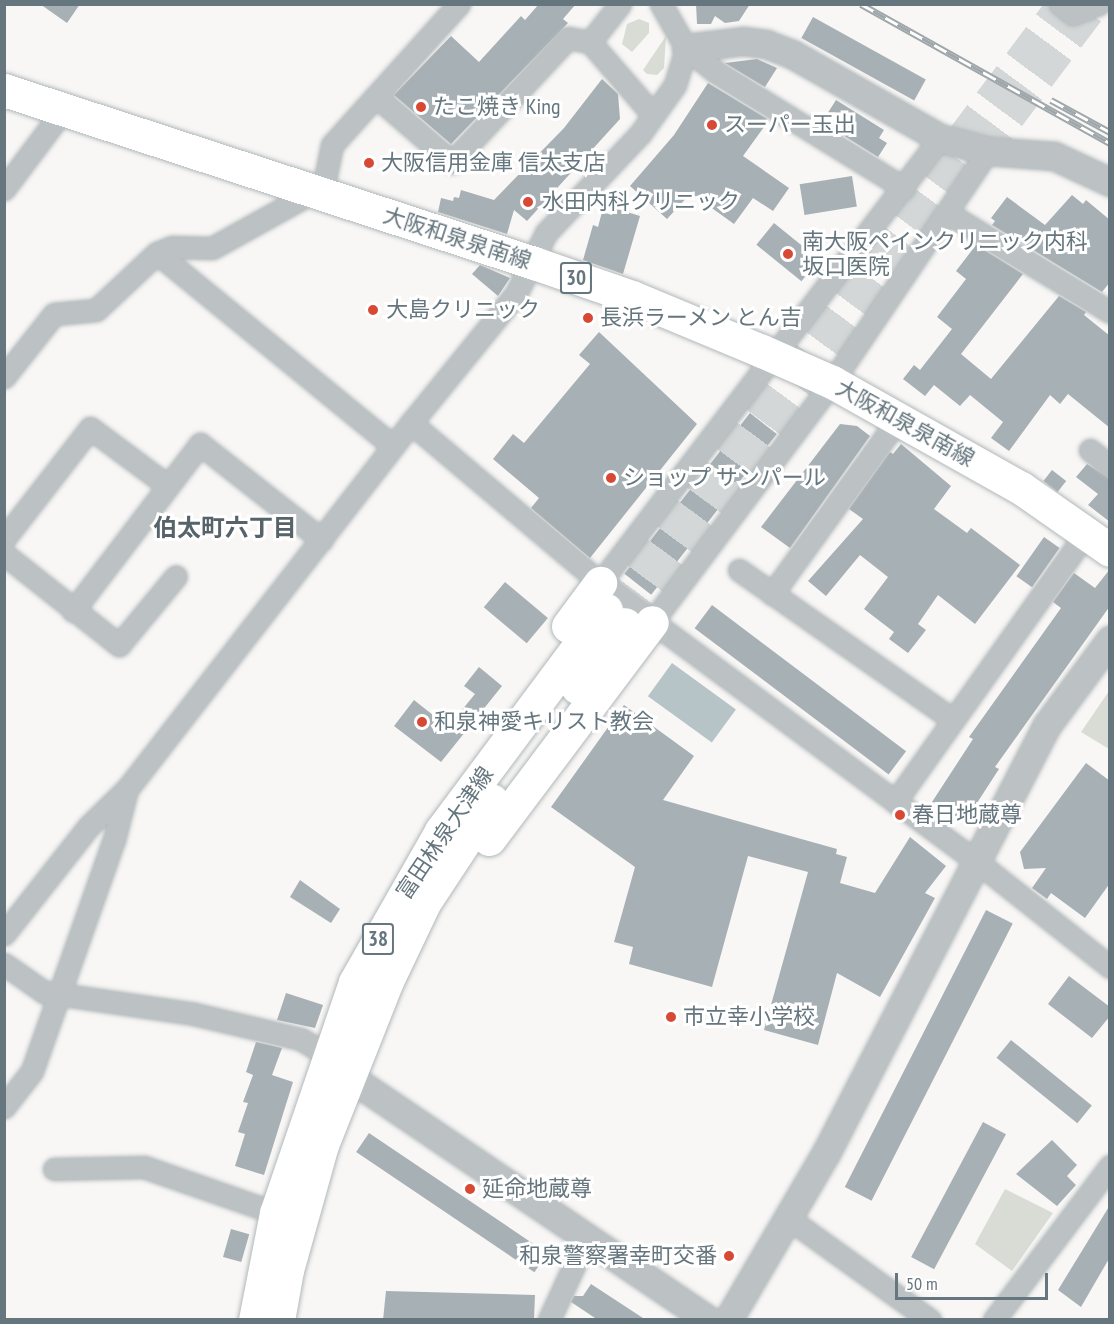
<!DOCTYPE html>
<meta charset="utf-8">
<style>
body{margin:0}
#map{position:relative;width:1114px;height:1324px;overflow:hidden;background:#f8f7f5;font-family:"PT Sans Narrow","Noto Sans JP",sans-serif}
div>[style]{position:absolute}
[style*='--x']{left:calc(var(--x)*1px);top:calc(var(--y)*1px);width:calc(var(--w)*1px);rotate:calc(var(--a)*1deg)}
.green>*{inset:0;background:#d8dcd4}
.water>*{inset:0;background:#b7c4c7;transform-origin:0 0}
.building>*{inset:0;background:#a7b0b4;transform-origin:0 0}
.primary-tunnel>*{height:33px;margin-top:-16.5px;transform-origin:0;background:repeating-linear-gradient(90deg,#d3d7d7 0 33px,transparent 0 49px)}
.roads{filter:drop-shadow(0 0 2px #b2b8bb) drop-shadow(0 0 2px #b2b8bb)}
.minor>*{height:21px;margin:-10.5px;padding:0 10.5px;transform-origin:10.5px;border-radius:10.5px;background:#bcc2c4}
.tertiary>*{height:27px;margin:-13.5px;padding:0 13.5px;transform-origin:13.5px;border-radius:13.5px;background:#bcc2c4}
.primary>*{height:33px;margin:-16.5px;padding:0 16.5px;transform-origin:16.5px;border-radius:16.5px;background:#fff}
.rail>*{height:7px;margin-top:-3.5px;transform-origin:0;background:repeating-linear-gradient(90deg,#fff 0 14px,#9fa7ab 0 28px);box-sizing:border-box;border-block:2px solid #9fa7ab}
.dots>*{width:16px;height:16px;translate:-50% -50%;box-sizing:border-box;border:3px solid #fff;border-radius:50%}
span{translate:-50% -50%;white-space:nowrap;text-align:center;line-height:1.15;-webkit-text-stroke:6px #fff;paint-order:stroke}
.shield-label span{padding:2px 4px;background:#fff;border:2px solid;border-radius:4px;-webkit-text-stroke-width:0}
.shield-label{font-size:21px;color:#65767e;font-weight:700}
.poi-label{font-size:22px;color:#65767e}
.left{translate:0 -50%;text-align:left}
.right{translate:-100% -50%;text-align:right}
.street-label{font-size:22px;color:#65767e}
.neighbourhood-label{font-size:24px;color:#566369;font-weight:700}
.frame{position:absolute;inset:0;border:6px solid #65767e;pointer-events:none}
.scale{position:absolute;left:895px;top:1273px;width:153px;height:27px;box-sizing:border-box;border:3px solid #65767e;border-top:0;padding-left:8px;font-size:18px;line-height:21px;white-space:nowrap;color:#65767e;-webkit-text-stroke:4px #fff;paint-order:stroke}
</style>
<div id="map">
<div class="green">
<div style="clip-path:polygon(639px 19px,649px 23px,649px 33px,632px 52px,622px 44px,627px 24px)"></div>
<div style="clip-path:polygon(666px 36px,664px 68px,657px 75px,647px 74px,643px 70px)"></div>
<div style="clip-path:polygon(1109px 691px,1109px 749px,1081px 732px)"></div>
<div style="clip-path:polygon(1005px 1189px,1053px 1213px,1012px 1271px,975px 1244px)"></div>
</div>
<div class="water">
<div style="left:672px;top:663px;width:79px;height:41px;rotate:36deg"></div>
</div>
<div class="building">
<div style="clip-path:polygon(40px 4px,80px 4px,67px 23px)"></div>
<div style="clip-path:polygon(539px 4px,576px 4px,563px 19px,568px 23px,451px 144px,394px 95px,451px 36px,479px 62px,521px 16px,525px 20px)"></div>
<div style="clip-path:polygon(696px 4px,750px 4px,739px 21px,725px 23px,715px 16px,711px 24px,697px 24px)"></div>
<div style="left:813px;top:17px;width:129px;height:24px;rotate:29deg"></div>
<div style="clip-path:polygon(757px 59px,777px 68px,765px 87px,725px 63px)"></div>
<div style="clip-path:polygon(602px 79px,618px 94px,620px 119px,527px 221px,514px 210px,507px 234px,438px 212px,441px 198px,453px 201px,454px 197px,459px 198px,461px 190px,494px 200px,564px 128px)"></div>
<div style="clip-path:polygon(708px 83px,769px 120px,743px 156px,789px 188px,773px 211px,753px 198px,734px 224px,691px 193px,667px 219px,630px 186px,674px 135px)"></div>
<div style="clip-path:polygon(836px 100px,884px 130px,879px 138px,887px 143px,878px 157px,822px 122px)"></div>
<div style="left:852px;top:176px;width:31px;height:53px;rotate:81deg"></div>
<div style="clip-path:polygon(1072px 195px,1083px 204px,1086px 200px,1110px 220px,1110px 282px,1102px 292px,992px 225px,995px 221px,991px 218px,1007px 197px,1045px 225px)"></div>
<div style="clip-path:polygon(614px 208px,640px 216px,623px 274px,583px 260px,593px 225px,598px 227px,602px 212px,612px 215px)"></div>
<div style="left:774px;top:223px;width:58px;height:28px;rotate:39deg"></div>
<div style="clip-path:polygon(976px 245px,1023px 274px,961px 354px,991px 379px,1059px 296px,1086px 312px,1084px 315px,1110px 336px,1110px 428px,1068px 394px,1060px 404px,1050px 395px,1009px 451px,991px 438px,1003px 422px,970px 395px,960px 406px,934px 385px,925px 396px,903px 379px,914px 365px,920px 370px,952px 329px,937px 317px,966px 279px,956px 271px)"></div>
<div style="clip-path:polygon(480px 265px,510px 278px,498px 296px,472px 274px)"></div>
<div style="clip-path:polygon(599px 332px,697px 424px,590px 558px,531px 508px,539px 498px,493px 459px,513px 434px,524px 443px,590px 364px,579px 355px)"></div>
<div style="left:750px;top:413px;width:34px;height:204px;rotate:38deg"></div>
<div style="clip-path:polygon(840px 424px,857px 426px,870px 436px,790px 548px,761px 527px)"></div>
<div style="clip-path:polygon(901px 444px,951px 486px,934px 509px,967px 533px,971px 528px,1020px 565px,975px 624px,938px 595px,918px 624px,926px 630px,908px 653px,889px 639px,894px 632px,864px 609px,888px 577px,860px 555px,826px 596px,808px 581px,863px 519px,849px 509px,890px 452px,893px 454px)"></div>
<div style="clip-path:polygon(1087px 464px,1110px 479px,1110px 522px,1088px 505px,1098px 494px,1076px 477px)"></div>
<div style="left:1052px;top:470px;width:18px;height:14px;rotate:38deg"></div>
<div style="left:1044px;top:537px;width:19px;height:48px;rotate:35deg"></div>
<div style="clip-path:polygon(1110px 569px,1110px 606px,995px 767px,999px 769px,964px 823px,932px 802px,973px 739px,969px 737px,1061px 608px,1053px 602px,1074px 573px,1095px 588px)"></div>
<div style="left:505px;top:582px;width:56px;height:33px;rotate:40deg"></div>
<div style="left:712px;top:605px;width:243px;height:29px;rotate:37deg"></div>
<div style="clip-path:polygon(479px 667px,502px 686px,441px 762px,394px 726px,414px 700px,448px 727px,475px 694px,464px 686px)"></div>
<div style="clip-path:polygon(624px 705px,694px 756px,663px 800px,837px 849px,836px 854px,847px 857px,840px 883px,875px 893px,910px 837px,946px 866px,925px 893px,935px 898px,880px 997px,837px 973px,818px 1045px,764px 1030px,808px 872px,748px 856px,712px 987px,629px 964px,633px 947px,614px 942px,635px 867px,551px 807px)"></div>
<div style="clip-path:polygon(1086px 763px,1110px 781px,1110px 883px,1085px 918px,1051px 893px,1047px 899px,1032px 888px,1046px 868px,1024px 869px,1020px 852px)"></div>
<div style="clip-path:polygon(300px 880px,340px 909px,331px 923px,290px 897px)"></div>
<div style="left:986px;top:910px;width:30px;height:311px;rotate:27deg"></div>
<div style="clip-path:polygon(1069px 976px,1110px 1007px,1110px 1016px,1092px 1038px,1048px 1004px)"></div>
<div style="clip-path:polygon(286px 993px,323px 1005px,315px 1028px,277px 1020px)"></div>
<div style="left:1011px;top:1040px;width:104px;height:23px;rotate:39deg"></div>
<div style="clip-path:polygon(256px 1042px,282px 1048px,272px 1075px,293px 1082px,264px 1175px,235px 1166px,245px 1134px,238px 1132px,248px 1103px,243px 1102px,253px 1075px,246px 1072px)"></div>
<div style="left:983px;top:1122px;width:26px;height:153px;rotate:28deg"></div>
<div style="left:369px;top:1133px;width:215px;height:23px;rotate:34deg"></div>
<div style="clip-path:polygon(1052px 1140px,1077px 1165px,1067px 1176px,1076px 1185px,1057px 1206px,1016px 1174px)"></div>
<div style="clip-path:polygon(1110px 1205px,1110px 1257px,1081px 1307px,1058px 1290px)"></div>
<div style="left:231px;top:1229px;width:19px;height:29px;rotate:16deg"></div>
<div style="clip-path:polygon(591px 1284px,646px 1320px,598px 1320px,571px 1302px,574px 1296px,583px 1296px)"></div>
<div style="clip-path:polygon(386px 1291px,535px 1295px,534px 1320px,383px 1320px)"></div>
</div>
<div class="primary-tunnel">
<div style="--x:606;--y:610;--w:760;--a:-52.92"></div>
<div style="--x:625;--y:624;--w:777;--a:-52.95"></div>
</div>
<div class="roads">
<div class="minor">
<div style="--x:620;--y:4;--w:48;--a:128.3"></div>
<div style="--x:590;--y:42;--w:96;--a:49.2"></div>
<div style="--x:1060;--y:4;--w:16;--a:38"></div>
<div style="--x:1073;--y:14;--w:28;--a:-21"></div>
<div style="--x:686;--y:48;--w:38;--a:39"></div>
<div style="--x:716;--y:72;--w:221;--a:31.7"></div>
<div style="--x:378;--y:98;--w:98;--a:40.9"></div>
<div style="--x:452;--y:162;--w:170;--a:-46.9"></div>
<div style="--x:568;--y:38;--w:22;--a:10"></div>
<div style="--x:4;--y:189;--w:100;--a:-53.1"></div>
<div style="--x:322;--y:194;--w:50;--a:-78.5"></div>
<div style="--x:332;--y:145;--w:190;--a:-48"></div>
<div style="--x:949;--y:214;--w:188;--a:31.3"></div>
<div style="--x:157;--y:253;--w:16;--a:-22"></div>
<div style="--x:172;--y:247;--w:40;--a:1.4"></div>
<div style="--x:212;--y:248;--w:118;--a:-29"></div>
<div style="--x:4;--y:377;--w:80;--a:-51.6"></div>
<div style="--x:54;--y:314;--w:42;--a:-5.4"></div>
<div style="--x:96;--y:310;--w:83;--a:-43.1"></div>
<div style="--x:157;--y:253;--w:305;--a:39.3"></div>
<div style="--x:411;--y:423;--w:248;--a:40.2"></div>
<div style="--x:600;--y:583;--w:468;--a:36.5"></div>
<div style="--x:976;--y:861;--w:171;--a:38.3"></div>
<div style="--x:1090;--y:450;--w:26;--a:39"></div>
<div style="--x:4;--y:539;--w:140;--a:-52.2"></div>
<div style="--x:90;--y:428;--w:97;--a:36.6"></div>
<div style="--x:4;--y:554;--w:147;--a:38.4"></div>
<div style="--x:119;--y:645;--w:89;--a:-50.4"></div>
<div style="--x:739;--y:570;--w:261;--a:35"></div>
<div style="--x:600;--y:583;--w:560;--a:-52.62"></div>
<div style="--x:772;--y:594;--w:216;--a:-54.2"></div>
<div style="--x:73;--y:611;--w:210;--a:-52.7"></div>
<div style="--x:200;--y:444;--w:155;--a:38.2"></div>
<div style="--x:652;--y:622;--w:300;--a:-53.1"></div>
<div style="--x:832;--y:382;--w:279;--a:-56"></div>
<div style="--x:895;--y:802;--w:328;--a:-54.6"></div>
<div style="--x:4;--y:934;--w:137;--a:-51.8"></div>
<div style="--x:89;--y:826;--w:54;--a:-44.3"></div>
<div style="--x:128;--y:788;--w:462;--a:-52.2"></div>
<div style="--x:411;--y:423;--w:166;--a:-50.9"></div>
<div style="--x:516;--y:294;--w:68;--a:-63.8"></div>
<div style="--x:546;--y:233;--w:137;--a:-46.5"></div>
<div style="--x:640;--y:134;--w:60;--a:-54.5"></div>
<div style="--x:675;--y:85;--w:39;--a:-73"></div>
<div style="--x:686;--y:48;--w:51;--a:-119.6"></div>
<div style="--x:4;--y:964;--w:49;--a:35"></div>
<div style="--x:44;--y:992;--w:152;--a:8.3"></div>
<div style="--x:194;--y:1014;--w:110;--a:13.2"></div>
<div style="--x:301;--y:1039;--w:31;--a:32"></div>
<div style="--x:4;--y:1107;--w:46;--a:-52.1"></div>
<div style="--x:32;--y:1071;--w:245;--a:-70.5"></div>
<div style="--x:114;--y:840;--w:53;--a:-75.7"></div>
<div style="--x:54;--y:1169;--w:90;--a:-1.3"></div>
<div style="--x:144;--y:1167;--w:140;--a:19.2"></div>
<div style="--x:788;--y:1218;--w:175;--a:35.7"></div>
<div style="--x:549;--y:1320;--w:91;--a:-65.4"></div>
<div style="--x:994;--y:1320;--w:193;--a:-53"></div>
</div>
<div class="tertiary">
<div style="--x:686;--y:48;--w:57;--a:-7"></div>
<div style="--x:743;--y:41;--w:23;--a:7"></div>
<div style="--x:766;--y:44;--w:28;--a:21"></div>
<div style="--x:792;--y:54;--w:170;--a:29.6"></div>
<div style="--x:940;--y:138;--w:50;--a:15.2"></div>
<div style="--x:988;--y:151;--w:66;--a:4.3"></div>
<div style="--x:1054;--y:156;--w:62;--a:24.9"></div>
<div style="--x:334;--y:1063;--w:19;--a:43"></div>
<div style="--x:348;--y:1076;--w:436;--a:34.1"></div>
<div style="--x:728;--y:1320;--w:196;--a:-59.6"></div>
<div style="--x:827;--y:1151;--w:479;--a:-62.7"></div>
<div style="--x:1047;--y:725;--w:106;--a:-53.5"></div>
</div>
<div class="primary">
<div style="--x:4;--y:90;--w:558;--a:18.08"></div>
<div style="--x:534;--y:263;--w:104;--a:19.1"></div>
<div style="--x:632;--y:297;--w:141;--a:22.6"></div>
<div style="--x:762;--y:351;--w:77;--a:23.9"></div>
<div style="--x:832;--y:382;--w:217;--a:29.3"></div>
<div style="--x:1021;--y:488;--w:108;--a:34.9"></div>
<div style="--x:568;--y:626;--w:54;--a:-53.3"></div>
<div style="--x:577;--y:687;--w:79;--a:-52.7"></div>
<div style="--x:489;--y:839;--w:271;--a:-53.1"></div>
<div style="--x:255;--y:1320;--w:109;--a:-78.9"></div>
<div style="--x:276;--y:1213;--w:244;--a:-71.1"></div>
<div style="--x:355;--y:982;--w:174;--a:-60.3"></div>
<div style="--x:441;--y:831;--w:276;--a:-53.3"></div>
<div style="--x:278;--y:1320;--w:51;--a:-79.8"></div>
<div style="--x:287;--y:1270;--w:130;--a:-74.4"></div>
<div style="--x:322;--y:1145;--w:176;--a:-68.4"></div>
<div style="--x:387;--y:981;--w:86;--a:-64.6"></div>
<div style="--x:424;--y:903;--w:123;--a:-56.6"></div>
</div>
</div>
<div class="rail">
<div style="--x:861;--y:4;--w:285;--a:29.2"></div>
<div style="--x:1051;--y:100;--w:67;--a:28.5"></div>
</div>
<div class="dots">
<div style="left:421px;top:107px;background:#d84935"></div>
<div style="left:712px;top:125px;background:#d84935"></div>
<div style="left:369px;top:163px;background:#d84935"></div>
<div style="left:528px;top:202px;background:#d84935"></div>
<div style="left:788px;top:254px;background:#d84935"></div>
<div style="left:373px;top:310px;background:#d84935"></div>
<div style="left:588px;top:318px;background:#d84935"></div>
<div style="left:611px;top:478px;background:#d84935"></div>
<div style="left:422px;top:722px;background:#d84935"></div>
<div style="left:900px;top:815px;background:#d84935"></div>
<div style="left:671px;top:1017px;background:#d84935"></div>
<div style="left:470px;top:1189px;background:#d84935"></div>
<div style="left:729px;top:1256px;background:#d84935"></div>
</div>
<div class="shield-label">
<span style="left:576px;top:278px">30</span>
<span style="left:378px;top:939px">38</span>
</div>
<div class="poi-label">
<span class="left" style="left:433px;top:107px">たこ焼き King</span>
<span class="left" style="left:724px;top:125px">スーパー玉出</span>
<span class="left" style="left:381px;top:163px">大阪信用金庫 信太支店</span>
<span class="left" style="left:542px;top:202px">水田内科クリニック</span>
<span class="left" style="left:802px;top:254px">南大阪ペインクリニック内科<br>坂口医院</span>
<span class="left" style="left:386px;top:310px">大島クリニック</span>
<span class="left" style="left:600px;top:318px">長浜ラーメン とん吉</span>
<span class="left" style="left:623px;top:478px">ショップ サンパール</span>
<span class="left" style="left:434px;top:722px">和泉神愛キリスト教会</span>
<span class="left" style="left:912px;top:815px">春日地蔵尊</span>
<span class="left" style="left:683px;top:1017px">市立幸小学校</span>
<span class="left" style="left:482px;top:1189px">延命地蔵尊</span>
<span class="right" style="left:717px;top:1256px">和泉警察署幸町交番</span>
</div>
<div class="street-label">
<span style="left:457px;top:238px;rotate:18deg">大阪和泉泉南線</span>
<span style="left:905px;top:423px;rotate:29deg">大阪和泉泉南線</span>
<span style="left:445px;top:833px;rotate:-56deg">富田林泉大津線</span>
</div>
<div class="neighbourhood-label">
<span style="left:225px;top:528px">伯太町六丁目</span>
</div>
<div class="frame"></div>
<div class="scale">50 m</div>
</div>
